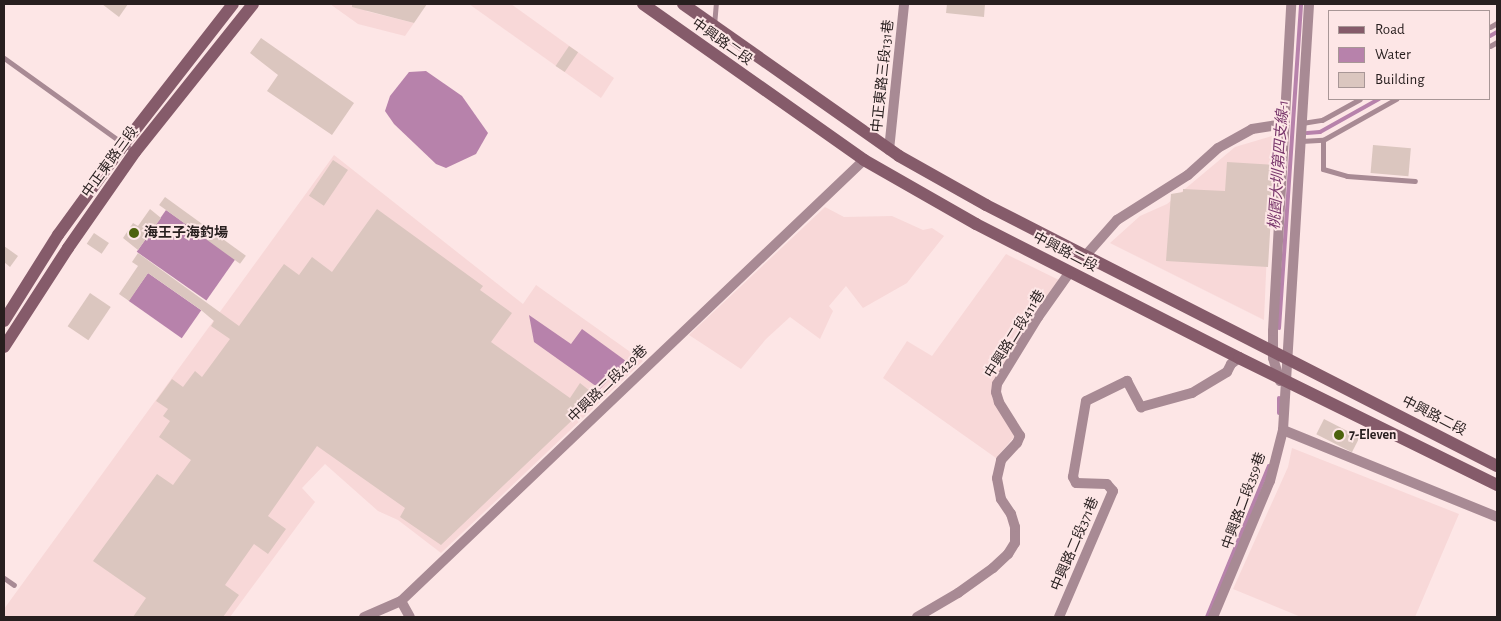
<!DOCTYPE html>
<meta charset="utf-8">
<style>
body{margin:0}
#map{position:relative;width:1501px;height:621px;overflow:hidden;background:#fde6e6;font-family:"Alegreya Sans","Noto Sans TC",sans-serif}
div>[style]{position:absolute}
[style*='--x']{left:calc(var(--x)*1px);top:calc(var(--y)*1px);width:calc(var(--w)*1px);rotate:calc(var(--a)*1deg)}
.built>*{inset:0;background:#f8d8d8}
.water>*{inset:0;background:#b782ab;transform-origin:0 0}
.stream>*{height:4px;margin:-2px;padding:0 2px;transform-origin:2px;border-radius:2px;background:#b782ab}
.building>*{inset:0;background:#dbc6bf;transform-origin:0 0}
.lane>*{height:5px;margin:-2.5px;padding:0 2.5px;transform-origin:2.5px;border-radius:2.5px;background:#a88a94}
.street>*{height:10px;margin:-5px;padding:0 5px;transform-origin:5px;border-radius:5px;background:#a88a94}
.secondary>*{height:12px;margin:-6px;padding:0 6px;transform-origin:6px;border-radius:6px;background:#855b6a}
.dots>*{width:14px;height:14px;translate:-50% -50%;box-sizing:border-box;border:2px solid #fde6e6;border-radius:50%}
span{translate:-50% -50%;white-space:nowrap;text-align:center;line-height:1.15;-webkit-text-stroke:4px #fde6e6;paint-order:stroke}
.street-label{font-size:14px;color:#281f1f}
.poi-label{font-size:14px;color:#281f1f;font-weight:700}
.left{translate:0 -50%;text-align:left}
.water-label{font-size:15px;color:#79376c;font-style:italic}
.frame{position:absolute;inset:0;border:5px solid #281f1f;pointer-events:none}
.legend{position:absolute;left:1328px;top:10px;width:162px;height:90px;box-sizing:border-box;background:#fde6e6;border:1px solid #a89696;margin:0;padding:6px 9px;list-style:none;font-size:15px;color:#281f1f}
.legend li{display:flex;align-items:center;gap:10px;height:25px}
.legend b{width:25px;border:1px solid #a89696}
</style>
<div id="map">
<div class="built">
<div style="clip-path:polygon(330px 4px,371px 4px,366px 11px,414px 23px,405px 36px,358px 24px)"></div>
<div style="clip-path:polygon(469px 4px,511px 4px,614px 78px,601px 98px)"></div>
<div style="clip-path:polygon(1272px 136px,1264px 320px,1110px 243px,1140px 216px,1167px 204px,1235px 147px)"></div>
<div style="clip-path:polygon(334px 155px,523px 304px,536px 285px,643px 361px,441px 553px,398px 520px,378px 511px,325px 464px,302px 488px,315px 502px,230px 617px,4px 617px,4px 609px)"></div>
<div style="clip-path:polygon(825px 207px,844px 217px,892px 216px,923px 230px,932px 228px,944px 236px,907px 283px,863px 308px,846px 286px,829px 306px,833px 311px,820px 339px,790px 317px,766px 339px,741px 369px,689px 335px)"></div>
<div style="clip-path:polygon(1006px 254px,1059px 280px,992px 390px,992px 398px,1014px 431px,1014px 437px,996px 458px,883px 378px,907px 341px,932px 356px)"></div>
<div style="clip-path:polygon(1292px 448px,1459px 514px,1415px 617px,1301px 617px,1233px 589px,1288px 467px)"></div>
</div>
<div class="water">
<div style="clip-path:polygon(426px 71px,462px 96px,488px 133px,476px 154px,446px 168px,436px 164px,394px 124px,385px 111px,390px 96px,409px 72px)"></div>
<div style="left:166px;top:210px;width:85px;height:51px;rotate:35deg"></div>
<div style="left:148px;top:273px;width:65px;height:34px;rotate:35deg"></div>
<div style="clip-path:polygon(529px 315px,571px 344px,582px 329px,626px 361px,600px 389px,534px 342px)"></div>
</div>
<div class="stream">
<div style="--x:1490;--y:36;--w:8;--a:-30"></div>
<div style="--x:1307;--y:133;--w:13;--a:-4"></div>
<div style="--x:1320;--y:132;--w:68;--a:-29.2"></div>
<div style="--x:1279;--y:328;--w:325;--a:-86.1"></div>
<div style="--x:1279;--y:413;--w:15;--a:-90"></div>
<div style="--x:1207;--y:617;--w:163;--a:-67.7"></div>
</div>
<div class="building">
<div style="clip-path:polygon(102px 4px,128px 4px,119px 17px)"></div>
<div style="clip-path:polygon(352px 4px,427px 4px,414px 23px,352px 7px)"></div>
<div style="clip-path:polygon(947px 4px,985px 4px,984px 17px,946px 13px)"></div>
<div style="clip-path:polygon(261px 38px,354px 103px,332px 135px,267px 91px,278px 75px,250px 53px)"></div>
<div style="left:569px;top:46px;width:11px;height:24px;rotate:34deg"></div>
<div style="left:1373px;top:145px;width:38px;height:28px;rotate:5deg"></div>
<div style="left:333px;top:160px;width:18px;height:43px;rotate:34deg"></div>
<div style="clip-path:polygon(1227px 162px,1274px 165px,1268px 267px,1166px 261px,1171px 194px,1183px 192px,1183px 189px,1225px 191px)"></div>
<div style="left:165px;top:197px;width:100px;height:10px;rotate:36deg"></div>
<div style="clip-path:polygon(150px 209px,161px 218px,138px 250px,123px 238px,133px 223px,138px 226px)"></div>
<div style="clip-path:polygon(377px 209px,483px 286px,480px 290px,512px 313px,491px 342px,570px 398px,580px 383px,595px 395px,586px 407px,441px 545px,400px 517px,405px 508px,317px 446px,268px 516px,286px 529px,268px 554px,254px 544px,225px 585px,239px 595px,223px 617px,133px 617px,146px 598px,93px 561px,157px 474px,173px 485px,191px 460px,159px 437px,170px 421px,163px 416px,168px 409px,156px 401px,172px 379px,183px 387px,195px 371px,202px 377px,230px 339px,211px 326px,214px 321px,201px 310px,148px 273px,129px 301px,119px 294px,138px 266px,132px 262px,138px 253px,239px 326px,284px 264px,299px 275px,312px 257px,332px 272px)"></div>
<div style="left:94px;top:233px;width:18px;height:13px;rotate:34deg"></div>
<div style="clip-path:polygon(4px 246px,18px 256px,10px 267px,4px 262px)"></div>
<div style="left:90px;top:293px;width:25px;height:40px;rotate:34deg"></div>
<div style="left:1324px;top:419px;width:40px;height:17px;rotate:27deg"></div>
</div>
<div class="lane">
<div style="--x:714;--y:25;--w:21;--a:-85"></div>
<div style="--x:1490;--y:27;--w:8;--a:-30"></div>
<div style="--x:1490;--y:46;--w:8;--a:-30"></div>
<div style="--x:4;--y:58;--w:161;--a:35.7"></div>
<div style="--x:1302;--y:123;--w:20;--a:-9"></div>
<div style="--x:1322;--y:120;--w:43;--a:-28.9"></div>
<div style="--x:1323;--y:140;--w:29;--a:90"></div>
<div style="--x:1323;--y:169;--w:25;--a:16"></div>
<div style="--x:1347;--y:176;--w:68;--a:4.2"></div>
<div style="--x:1301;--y:141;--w:22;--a:-3"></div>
<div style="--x:1323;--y:140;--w:84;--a:-29.3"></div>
<div style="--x:4;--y:578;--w:12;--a:35"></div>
</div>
<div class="street">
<div style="--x:889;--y:150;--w:147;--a:-84.1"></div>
<div style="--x:1086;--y:255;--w:47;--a:-48.5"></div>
<div style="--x:1117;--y:220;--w:84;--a:-32.4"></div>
<div style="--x:1188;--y:175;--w:40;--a:-42"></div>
<div style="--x:1218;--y:148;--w:39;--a:-29"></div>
<div style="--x:1252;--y:129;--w:31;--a:-9"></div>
<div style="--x:1280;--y:381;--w:24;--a:-107"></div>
<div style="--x:1273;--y:358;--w:27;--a:-90"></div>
<div style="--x:1273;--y:331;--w:327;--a:-86.8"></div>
<div style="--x:1283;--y:430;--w:231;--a:22.1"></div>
<div style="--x:401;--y:601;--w:18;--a:61"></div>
<div style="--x:364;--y:617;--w:40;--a:-23.4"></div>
<div style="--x:401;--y:601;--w:639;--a:-43.61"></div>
<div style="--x:917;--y:617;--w:48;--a:-30.3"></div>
<div style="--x:958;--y:593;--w:43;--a:-35.5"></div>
<div style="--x:993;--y:568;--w:21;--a:-43"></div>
<div style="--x:1008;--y:554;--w:13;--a:-58"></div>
<div style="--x:1015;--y:543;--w:16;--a:-90"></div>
<div style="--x:1015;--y:527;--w:14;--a:-107"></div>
<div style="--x:1011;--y:514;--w:18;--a:-124"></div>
<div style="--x:1001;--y:499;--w:21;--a:-101"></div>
<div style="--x:997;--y:478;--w:18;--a:-77"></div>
<div style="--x:1001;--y:460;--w:23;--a:-47"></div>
<div style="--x:1017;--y:443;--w:8;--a:-67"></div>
<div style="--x:1020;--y:436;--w:40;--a:-122"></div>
<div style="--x:999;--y:402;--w:10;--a:-107"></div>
<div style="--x:996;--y:392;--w:8;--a:-83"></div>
<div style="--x:997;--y:384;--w:79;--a:-58.5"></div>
<div style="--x:1038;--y:317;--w:55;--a:-54.6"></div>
<div style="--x:1059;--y:617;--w:137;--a:-66.8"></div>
<div style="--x:1113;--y:491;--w:9;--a:-131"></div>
<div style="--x:1107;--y:484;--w:31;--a:-178"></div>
<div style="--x:1076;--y:483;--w:7;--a:-117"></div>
<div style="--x:1073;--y:477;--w:77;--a:-80.3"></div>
<div style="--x:1086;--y:401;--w:46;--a:-26"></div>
<div style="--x:1127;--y:381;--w:30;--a:62"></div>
<div style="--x:1141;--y:407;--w:53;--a:-15.4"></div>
<div style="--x:1192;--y:393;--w:41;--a:-31"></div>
<div style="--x:1227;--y:372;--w:9;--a:-63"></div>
<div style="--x:1231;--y:364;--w:10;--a:-37"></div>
<div style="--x:1213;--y:617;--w:147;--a:-67.3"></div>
<div style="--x:1270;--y:481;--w:53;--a:-75.7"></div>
<div style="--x:1283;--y:430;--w:427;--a:-86.5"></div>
</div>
<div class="secondary">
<div style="--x:643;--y:4;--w:271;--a:35.2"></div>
<div style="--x:864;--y:160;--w:129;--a:29.7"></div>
<div style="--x:976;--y:224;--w:295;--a:27"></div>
<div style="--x:1239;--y:358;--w:288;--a:26.2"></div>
<div style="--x:683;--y:4;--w:264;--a:35.1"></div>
<div style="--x:899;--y:156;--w:100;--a:29.4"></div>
<div style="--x:986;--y:205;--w:574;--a:27.06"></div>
<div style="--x:4;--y:321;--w:102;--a:-57.9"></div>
<div style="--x:58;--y:235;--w:112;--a:-54"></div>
<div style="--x:124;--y:144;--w:177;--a:-52.1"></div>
<div style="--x:4;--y:347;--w:118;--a:-57.1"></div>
<div style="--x:68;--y:248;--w:117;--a:-55.1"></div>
<div style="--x:135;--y:152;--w:189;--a:-51.4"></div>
</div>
<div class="dots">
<div style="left:134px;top:233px;background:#4c620d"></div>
<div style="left:1339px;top:435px;background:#4c620d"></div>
</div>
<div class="street-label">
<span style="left:722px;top:42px;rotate:35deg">中興路二段</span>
<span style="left:883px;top:76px;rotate:-84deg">中正東路三段131巷</span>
<span style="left:110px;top:162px;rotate:-54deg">中正東路三段</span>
<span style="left:1065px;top:252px;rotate:27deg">中興路二段</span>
<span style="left:1015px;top:334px;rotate:-58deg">中興路二段411巷</span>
<span style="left:608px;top:384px;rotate:-44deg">中興路二段429巷</span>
<span style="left:1434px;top:416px;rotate:27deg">中興路二段</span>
<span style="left:1244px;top:501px;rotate:-70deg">中興路二段359巷</span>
<span style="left:1075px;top:544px;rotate:-67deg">中興路二段371巷</span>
</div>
<div class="poi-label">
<span class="left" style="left:144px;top:233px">海王子海釣場</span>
<span class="left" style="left:1349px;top:435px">7-Eleven</span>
</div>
<div class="water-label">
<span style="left:1279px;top:165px;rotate:-86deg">桃園大圳第四支線-1</span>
</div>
<div class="frame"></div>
<ul class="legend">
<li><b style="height:6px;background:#855b6a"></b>Road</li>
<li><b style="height:14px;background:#b782ab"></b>Water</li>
<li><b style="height:14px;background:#dbc6bf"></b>Building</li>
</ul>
</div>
